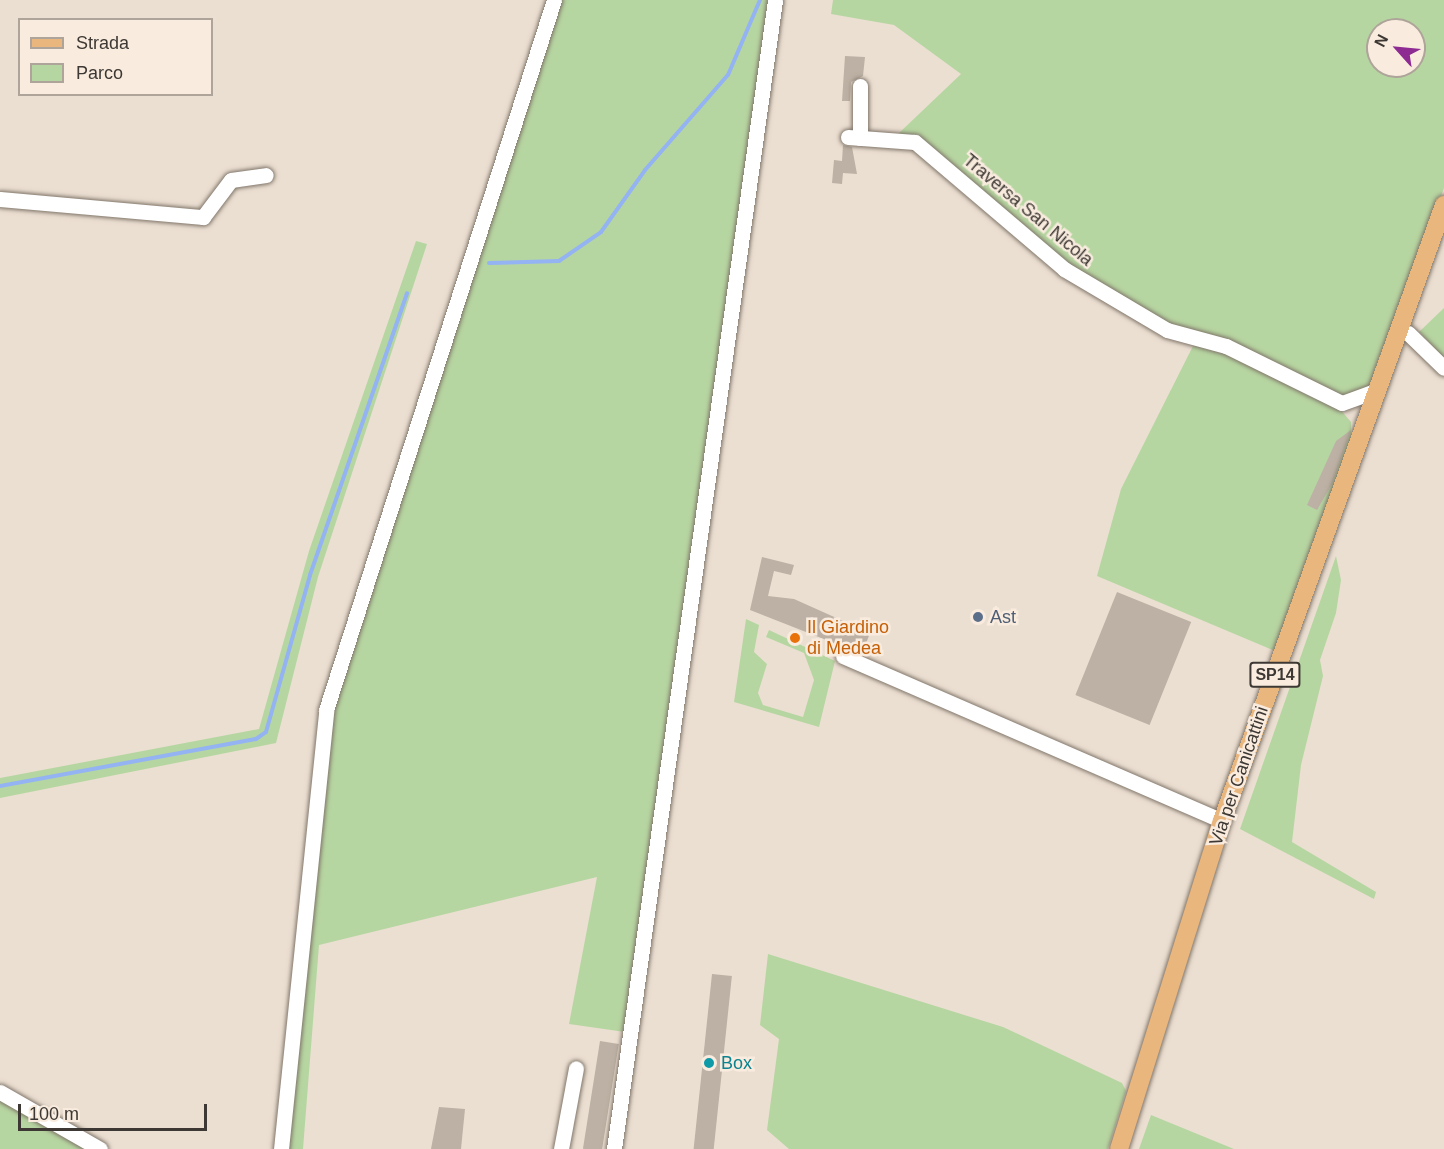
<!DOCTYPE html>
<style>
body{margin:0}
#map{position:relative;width:1444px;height:1149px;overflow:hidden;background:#ebdfd2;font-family:Helvetica,sans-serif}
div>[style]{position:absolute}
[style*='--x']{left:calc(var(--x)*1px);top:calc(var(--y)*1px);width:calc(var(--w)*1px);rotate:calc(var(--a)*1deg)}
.green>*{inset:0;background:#b6d6a1}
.stream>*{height:4px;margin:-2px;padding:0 2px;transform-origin:2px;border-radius:2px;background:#94b3f3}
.building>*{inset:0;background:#bcb1a4;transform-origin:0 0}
.roads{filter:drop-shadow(0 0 2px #81766a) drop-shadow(0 0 2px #81766a)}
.minor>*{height:15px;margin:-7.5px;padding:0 7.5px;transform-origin:7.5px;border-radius:7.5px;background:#fff}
.major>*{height:18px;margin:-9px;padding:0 9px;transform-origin:9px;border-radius:9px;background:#e9b67e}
.dots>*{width:16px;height:16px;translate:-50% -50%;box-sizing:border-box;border:3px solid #f9ecdf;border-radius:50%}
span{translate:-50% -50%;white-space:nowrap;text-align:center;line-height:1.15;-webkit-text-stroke:5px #f9ecdf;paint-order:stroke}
.shield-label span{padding:2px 4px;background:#f9ecdf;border:2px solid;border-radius:4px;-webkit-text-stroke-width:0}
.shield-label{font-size:16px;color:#3d3833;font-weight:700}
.street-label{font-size:18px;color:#3d3833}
.service-label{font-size:18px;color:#4e5e75}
.left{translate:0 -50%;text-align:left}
.food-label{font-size:18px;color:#c56008}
.culture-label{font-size:18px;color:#0d838f}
.legend{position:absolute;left:18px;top:18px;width:195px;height:78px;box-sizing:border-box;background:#f9ecdf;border:2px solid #aea49a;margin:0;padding:8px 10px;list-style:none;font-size:18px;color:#3d3833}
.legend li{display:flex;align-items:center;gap:12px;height:30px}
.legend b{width:30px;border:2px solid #aea49a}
.north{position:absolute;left:1366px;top:18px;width:60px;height:60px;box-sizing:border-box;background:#f9ecdf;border:2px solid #aea49a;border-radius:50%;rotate:297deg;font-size:16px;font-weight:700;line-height:24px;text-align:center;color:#3d3833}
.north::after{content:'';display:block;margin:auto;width:21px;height:27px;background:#8d2b92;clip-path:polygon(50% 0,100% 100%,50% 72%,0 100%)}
.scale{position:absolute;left:18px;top:1104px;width:189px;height:27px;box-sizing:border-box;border:3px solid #3d3833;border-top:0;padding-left:8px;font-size:18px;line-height:21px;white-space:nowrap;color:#3d3833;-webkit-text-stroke:4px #f9ecdf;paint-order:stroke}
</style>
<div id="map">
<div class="green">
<div style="clip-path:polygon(560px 0,768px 0,693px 581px,625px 1032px,569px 1024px,597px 877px,319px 945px,303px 1149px,285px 1149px,330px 723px)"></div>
<div style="clip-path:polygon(evenodd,833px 0,1444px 0,1444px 188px,1373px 383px,1349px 398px,1178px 330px,1070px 267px,898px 134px,961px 74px,894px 25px,831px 14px,833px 0,1378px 30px,1414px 30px,1414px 66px,1378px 66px,1378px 30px)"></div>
<div style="clip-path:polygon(416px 241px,427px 244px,318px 577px,276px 743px,0 798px,0 778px,259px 729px,309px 551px)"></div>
<div style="clip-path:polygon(1444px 308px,1444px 358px,1419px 332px)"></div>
<div style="clip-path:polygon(1194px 344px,1217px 349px,1339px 408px,1351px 422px,1351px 441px,1275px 651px,1097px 576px,1121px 489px)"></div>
<div style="clip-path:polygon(1336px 556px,1341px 580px,1336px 613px,1320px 660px,1323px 676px,1301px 765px,1292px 842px,1376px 892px,1374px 899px,1240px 829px)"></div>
<div style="clip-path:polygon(746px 619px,759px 625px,754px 652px,767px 664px,758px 693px,763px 705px,803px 717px,814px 680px,804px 653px,766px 637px,769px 630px,835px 661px,819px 727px,734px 702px)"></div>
<div style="clip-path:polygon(768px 954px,1003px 1027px,1122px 1083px,1126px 1091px,1108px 1149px,789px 1149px,767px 1130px,779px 1039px,760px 1025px)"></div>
<div style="clip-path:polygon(0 1100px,85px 1149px,0 1149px)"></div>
<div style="clip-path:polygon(1151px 1115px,1234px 1149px,1139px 1149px)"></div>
</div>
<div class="stream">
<div style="--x:489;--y:263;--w:70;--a:-1.6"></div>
<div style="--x:559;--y:261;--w:51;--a:-34.6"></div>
<div style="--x:601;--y:232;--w:76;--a:-54.6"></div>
<div style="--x:645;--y:170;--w:126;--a:-48.9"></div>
<div style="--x:728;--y:75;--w:82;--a:-66.9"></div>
<div style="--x:0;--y:786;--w:260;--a:-10.4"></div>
<div style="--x:256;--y:739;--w:12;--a:-35"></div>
<div style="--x:266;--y:732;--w:163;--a:-74.3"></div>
<div style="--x:310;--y:575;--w:298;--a:-71"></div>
</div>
<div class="building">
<div style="clip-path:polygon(845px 56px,865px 57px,863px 76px,851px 82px,850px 101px,842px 101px)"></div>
<div style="clip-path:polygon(843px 145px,852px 147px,857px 174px,843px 173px,842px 184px,832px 183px,834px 160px,842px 161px)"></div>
<div style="clip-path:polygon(1351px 430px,1332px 484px,1317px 510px,1307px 505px,1336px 441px)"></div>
<div style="clip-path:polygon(762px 557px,794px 565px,791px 575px,774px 571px,768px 596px,794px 599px,870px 633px,862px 654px,750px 610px)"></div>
<div style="left:1117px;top:592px;width:80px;height:111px;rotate:22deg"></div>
<div style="left:712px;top:974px;width:20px;height:177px;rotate:6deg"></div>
<div style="left:600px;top:1041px;width:19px;height:109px;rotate:9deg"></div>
<div style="clip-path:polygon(439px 1107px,465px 1109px,461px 1149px,431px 1149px)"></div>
</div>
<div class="roads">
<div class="minor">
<div style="--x:860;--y:86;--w:52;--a:90"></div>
<div style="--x:848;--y:137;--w:67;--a:4.3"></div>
<div style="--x:915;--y:142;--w:196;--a:40.4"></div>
<div style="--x:1064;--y:269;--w:120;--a:30.6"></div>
<div style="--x:1167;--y:330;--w:61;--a:15.2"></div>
<div style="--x:1226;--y:346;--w:129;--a:26.2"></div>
<div style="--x:1342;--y:403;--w:37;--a:-20"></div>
<div style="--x:0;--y:199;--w:204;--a:5.1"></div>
<div style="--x:203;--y:217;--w:46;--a:-52.9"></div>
<div style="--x:231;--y:180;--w:35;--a:-8"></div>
<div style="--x:1408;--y:333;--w:50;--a:44.2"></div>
<div style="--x:843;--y:656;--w:413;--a:23.5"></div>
<div style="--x:0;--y:1092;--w:115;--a:29.7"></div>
<div style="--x:281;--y:1149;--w:441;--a:-84.1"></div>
<div style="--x:326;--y:710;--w:746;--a:-72.2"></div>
<div style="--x:561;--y:1149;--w:82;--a:-79.5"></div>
<div style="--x:614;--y:1149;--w:1160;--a:-82.02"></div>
</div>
<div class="major">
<div style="--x:1119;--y:1149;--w:344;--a:-72.6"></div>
<div style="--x:1222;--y:821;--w:655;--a:-70.18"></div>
</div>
</div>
<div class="dots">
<div style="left:978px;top:617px;background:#5c6f8a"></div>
<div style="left:795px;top:638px;background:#e8710a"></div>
<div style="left:709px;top:1063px;background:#0f9aa8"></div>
</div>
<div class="shield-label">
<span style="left:1275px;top:675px">SP14</span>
</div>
<div class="street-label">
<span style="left:1028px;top:210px;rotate:40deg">Traversa San Nicola</span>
<span style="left:1239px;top:776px;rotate:-71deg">Via per Canicattini</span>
</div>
<div class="service-label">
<span class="left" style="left:990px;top:617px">Ast</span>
</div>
<div class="food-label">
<span class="left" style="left:807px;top:638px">Il Giardino<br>di Medea</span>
</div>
<div class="culture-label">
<span class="left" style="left:721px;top:1063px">Box</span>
</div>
<ul class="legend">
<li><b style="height:8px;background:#e9b67e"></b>Strada</li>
<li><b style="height:16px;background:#b6d6a1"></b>Parco</li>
</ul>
<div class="north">N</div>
<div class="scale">100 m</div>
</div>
